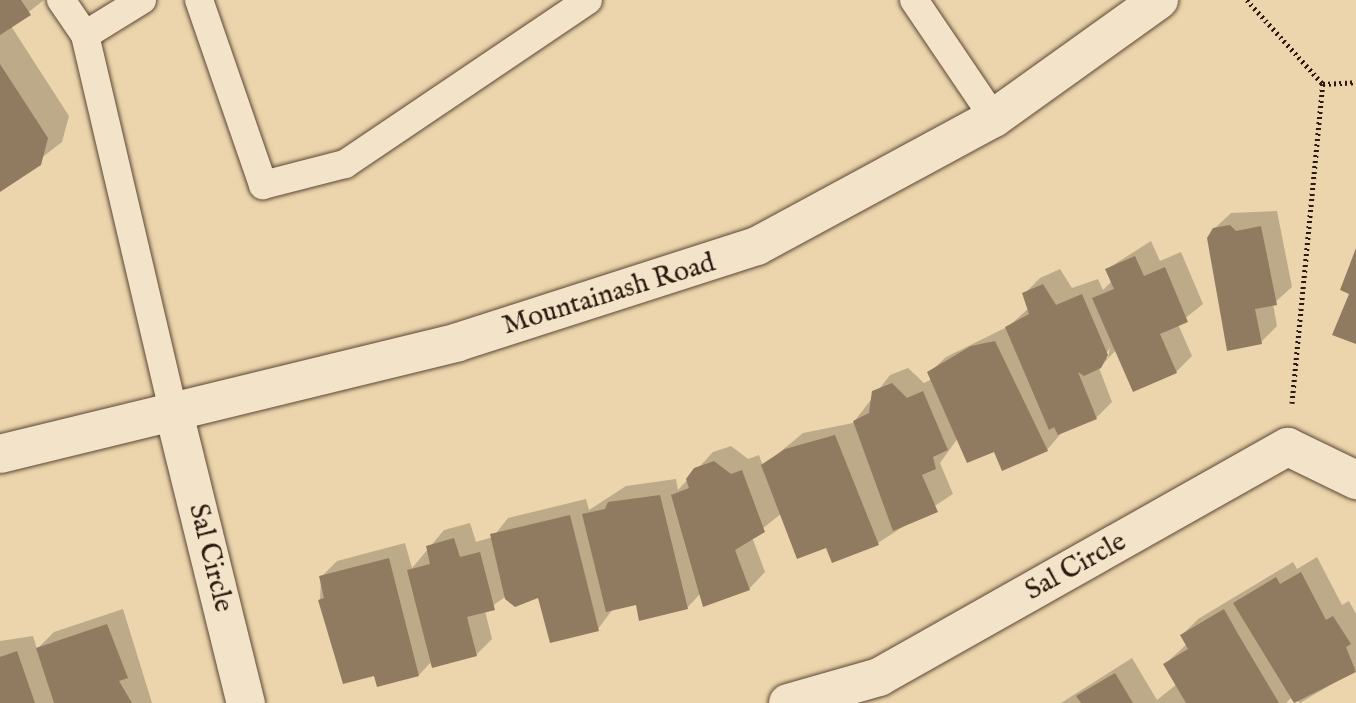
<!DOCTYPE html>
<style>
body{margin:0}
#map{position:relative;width:1356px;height:703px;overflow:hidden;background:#ecd5ac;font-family:"IM FELL English",serif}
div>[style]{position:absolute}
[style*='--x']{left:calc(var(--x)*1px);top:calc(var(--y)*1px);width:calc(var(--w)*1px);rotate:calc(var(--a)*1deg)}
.shadow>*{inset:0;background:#0003}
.building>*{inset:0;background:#907b61}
.path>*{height:4.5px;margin-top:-2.25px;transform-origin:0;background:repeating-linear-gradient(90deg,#2c190f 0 2px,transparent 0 5.5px)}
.roads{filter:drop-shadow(0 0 2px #5c4836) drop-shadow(0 0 2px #5c4836)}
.service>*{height:28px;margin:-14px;padding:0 14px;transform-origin:14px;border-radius:14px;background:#f3e4c9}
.minor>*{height:38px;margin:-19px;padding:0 19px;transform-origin:19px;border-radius:19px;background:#f3e4c9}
.tertiary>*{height:38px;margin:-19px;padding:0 19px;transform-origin:19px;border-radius:19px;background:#f3e4c9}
span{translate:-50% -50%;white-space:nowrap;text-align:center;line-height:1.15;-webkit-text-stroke:5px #f3e4c9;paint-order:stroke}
.street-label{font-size:28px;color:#2c190f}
</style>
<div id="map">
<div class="shadow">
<div style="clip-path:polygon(0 0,44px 0,11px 26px,69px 116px,62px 142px,0 190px)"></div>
<div style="clip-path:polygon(1277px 211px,1292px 287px,1273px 304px,1277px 326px,1261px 342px,1214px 229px,1231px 213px)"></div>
<div style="clip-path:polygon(evenodd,1151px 241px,1160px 261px,1181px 252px,1203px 304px,1178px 324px,1192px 356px,1176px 372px,1116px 350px,1099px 368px,1112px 402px,1096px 418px,1063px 431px,1047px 450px,1003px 469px,995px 449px,958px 438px,940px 463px,953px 494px,878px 543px,827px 545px,782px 513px,752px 537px,765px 572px,749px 589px,700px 594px,687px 608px,637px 603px,613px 609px,598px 629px,539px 595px,505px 597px,485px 611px,492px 639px,476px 655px,432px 661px,419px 675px,375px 674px,320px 600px,321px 577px,337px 561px,405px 543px,412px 568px,444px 530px,470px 523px,476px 542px,493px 537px,508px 518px,586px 499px,589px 510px,626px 486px,676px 479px,678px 490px,713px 452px,731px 446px,748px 459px,759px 455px,763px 466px,803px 433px,853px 423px,890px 375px,908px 368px,924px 383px,932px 379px,929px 373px,946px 357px,1009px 326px,1029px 308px,1024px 294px,1040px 278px,1060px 269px,1072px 288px,1098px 279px,1103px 290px,1112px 281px,1107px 269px,1151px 241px,1110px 347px,1108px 358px,1104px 358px,1110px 347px)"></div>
<div style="clip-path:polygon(1317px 557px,1342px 605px,1349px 601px,1356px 614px,1356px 670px,1300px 703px,1292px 697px,1286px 703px,1061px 703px,1132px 658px,1157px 700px,1177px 684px,1165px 664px,1187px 644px,1182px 635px,1198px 619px,1293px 562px,1297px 569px)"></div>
<div style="clip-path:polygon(123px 609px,152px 703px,0 703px,0 641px,33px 636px,37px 649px,54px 632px)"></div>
</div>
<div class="building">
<div style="clip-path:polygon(0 0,21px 0,31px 15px,0 35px)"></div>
<div style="clip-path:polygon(0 64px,48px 138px,41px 165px,0 192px)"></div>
<div style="clip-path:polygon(1230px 225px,1236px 231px,1261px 226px,1277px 305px,1255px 309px,1262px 344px,1227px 351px,1207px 238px,1213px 228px)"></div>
<div style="clip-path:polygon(1356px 248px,1356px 344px,1332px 335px,1349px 294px,1340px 290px)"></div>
<div style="clip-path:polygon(1135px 256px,1144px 276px,1165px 267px,1188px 322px,1160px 334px,1177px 373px,1133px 392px,1092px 298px,1114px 289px,1105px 269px)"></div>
<div style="clip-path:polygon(1043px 284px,1056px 305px,1082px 294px,1108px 355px,1101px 368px,1084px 376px,1078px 372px,1097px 419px,1058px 435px,1054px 427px,1049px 430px,1005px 327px,1029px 314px,1022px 293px)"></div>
<div style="clip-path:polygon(995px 341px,1048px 451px,1002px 471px,994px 452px,967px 463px,927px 372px,971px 346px)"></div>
<div style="clip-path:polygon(892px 383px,907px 398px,923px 391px,948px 450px,933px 457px,936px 469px,922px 475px,938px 512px,893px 531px,853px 421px,869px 413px,872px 391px)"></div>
<div style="clip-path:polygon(835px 435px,879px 545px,832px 563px,826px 548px,797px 559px,761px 465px,785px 449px)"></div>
<div style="clip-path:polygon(714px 461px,731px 474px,742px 470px,765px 532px,735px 550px,750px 590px,703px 607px,671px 495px,689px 488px,686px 479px,694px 468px)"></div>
<div style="clip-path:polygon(660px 495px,688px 609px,639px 621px,636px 605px,606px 612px,582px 514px,605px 509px,608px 502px)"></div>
<div style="clip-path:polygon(570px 515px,599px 631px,550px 643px,538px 598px,515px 607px,505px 599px,490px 534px)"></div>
<div style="clip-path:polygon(454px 538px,460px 557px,480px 552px,495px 610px,467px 617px,477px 656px,432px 668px,407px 570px,430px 564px,426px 546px)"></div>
<div style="clip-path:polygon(389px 558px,419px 676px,377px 687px,374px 676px,343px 684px,318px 600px,324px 598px,319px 576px)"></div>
<div style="clip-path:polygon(1301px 572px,1326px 620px,1333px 616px,1351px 644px,1346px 647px,1356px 672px,1294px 703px,1233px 603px,1276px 577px,1280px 584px)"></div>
<div style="clip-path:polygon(1224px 609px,1238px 634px,1279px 703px,1186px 703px,1163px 664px,1188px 649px,1180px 635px)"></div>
<div style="clip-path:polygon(107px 624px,128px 678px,119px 681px,132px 703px,54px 703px,36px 648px)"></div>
<div style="clip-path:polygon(17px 651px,35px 703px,0 703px,0 657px)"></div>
<div style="clip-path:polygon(1115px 673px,1133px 703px,1081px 703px,1076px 696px)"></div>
</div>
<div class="path">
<div style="--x:1247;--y:0;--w:113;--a:47.9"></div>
<div style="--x:1323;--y:84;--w:321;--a:95.5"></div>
<div style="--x:1323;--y:84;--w:33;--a:-3"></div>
</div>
<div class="roads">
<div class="service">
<div style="--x:61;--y:0;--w:42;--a:55.6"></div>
<div style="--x:85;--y:35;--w:388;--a:76.8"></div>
<div style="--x:199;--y:0;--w:196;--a:70.9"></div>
<div style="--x:263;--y:185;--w:85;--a:-14.4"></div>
<div style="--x:345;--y:164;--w:293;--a:-34"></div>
<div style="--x:914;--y:0;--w:143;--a:55.9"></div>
<div style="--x:85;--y:35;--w:67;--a:-31.6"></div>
</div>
<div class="minor">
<div style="--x:174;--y:413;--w:299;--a:76.1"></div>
<div style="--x:788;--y:703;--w:95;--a:-15.9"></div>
<div style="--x:879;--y:677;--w:469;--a:-29.4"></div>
<div style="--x:1288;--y:447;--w:76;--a:25.9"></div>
</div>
<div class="tertiary">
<div style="--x:0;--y:454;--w:471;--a:-13.7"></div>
<div style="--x:458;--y:342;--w:314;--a:-17.8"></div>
<div style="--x:757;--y:246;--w:269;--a:-28.4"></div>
<div style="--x:994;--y:118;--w:203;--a:-35.6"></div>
</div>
</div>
<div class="street-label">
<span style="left:609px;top:295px;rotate:-17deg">Mountainash Road</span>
<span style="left:210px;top:558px;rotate:76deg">Sal Circle</span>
<span style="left:1076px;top:567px;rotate:-29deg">Sal Circle</span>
</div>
</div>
